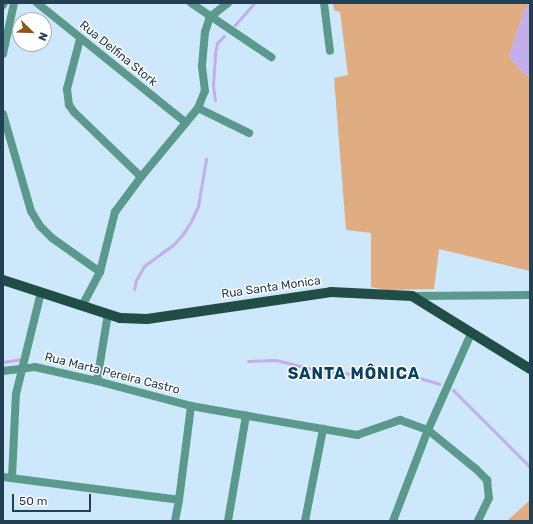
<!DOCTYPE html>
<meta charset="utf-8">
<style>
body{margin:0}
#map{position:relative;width:533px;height:524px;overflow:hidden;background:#cee8fb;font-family:Rubik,sans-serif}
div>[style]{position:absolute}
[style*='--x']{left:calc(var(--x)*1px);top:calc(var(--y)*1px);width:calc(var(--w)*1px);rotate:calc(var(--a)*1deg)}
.green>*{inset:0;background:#e0ac81}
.water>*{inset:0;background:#c3adec}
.stream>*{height:3px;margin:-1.5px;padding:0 1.5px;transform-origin:1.5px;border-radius:1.5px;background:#c3adec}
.minor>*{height:8px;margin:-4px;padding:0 4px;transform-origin:4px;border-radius:4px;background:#5a998c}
.primary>*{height:10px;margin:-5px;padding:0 5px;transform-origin:5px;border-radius:5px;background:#204d45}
span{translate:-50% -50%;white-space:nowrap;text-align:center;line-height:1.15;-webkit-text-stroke:3px #fff;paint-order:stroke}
.street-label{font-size:12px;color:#233f52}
.district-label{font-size:16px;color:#08405f;font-weight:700;letter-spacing:1px}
.frame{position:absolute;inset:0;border:4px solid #233f52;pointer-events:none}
.north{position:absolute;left:12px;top:12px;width:40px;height:40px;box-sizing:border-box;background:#fff;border:1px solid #a7b2ba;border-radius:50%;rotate:113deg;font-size:11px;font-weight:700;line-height:16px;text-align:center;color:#233f52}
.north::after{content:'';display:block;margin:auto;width:14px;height:18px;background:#925518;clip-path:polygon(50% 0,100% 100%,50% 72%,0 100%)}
.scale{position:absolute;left:12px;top:494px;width:79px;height:18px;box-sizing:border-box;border:2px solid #233f52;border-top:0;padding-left:5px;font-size:12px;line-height:14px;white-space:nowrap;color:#233f52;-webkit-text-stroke:3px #fff;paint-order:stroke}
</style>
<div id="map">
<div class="green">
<div style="clip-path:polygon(333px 3px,529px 3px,524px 12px,509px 56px,518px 67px,530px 78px,530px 271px,439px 249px,434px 289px,387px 290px,371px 287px,371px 233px,346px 230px,334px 78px,348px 75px,340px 12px,334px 10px)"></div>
<div style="clip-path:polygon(530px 500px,530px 521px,507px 521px)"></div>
</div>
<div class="water">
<div style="clip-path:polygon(529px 3px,530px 3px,530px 78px,518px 67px,509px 56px,524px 12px)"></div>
</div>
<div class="stream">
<div style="--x:235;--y:25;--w:29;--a:-49"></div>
<div style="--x:215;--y:100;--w:15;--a:-98"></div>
<div style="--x:213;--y:85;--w:32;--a:-86"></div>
<div style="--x:215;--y:53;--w:10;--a:-79"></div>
<div style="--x:217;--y:43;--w:10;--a:-45"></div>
<div style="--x:134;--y:289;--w:9;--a:-77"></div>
<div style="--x:136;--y:280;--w:16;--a:-60"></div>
<div style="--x:144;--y:266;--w:34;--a:-36"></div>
<div style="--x:172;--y:246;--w:16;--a:-47"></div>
<div style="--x:183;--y:234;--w:15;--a:-58"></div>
<div style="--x:191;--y:221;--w:17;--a:-65"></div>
<div style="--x:198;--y:206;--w:48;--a:-80.3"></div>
<div style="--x:248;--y:361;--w:28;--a:-2"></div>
<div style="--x:276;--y:360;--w:38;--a:14"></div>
<div style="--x:313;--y:369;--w:63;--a:7.4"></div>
<div style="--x:375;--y:377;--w:32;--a:-5"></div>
<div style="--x:407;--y:374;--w:34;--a:17"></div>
<div style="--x:3;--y:362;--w:19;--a:-9"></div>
<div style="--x:453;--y:390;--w:109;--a:45"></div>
</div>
<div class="minor">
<div style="--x:37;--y:3;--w:191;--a:38.8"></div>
<div style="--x:191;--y:3;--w:97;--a:34"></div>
<div style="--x:324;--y:3;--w:48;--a:82.9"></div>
<div style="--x:3;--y:5;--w:2;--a:-63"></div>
<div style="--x:80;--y:39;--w:52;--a:104.6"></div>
<div style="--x:67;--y:89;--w:16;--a:83"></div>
<div style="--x:69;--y:105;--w:9;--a:54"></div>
<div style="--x:74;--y:112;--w:93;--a:44.1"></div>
<div style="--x:3;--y:54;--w:52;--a:-77.8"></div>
<div style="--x:198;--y:108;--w:57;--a:26.1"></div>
<div style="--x:3;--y:114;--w:101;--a:73.9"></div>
<div style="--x:31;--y:211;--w:17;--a:59"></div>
<div style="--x:40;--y:226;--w:17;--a:45"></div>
<div style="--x:52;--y:238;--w:59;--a:35.3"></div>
<div style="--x:412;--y:296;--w:118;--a:-0.5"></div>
<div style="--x:82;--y:306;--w:38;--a:-62"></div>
<div style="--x:100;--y:272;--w:62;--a:-76"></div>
<div style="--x:115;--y:212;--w:44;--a:-53.4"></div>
<div style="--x:141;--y:177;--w:89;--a:-50.4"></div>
<div style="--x:198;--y:108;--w:18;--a:-68"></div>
<div style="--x:205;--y:91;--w:25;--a:-97"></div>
<div style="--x:202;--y:66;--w:34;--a:-85"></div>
<div style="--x:205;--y:32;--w:16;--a:-72"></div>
<div style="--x:210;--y:17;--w:23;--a:-38"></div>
<div style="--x:3;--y:371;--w:32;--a:-7"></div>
<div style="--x:35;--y:367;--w:64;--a:12.7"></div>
<div style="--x:97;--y:381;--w:97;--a:14.9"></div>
<div style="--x:191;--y:406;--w:169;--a:9.9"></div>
<div style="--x:357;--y:435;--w:46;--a:-19.2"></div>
<div style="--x:400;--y:420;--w:30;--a:20"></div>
<div style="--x:428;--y:430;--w:62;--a:39.1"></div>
<div style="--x:476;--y:469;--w:16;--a:45"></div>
<div style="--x:487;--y:480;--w:18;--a:84"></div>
<div style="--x:489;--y:498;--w:25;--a:116"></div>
<div style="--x:97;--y:381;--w:68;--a:-80.7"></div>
<div style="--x:3;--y:477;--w:177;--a:7.4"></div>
<div style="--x:12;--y:478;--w:84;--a:-87.3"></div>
<div style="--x:16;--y:394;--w:105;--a:-76.2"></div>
<div style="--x:175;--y:521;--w:21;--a:-79"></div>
<div style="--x:179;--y:500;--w:95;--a:-82.7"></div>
<div style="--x:228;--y:521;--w:107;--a:-80.3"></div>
<div style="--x:305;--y:521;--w:94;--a:-78.9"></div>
<div style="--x:393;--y:521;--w:97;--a:-69"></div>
<div style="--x:428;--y:430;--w:105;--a:-65.9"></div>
</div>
<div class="primary">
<div style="--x:3;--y:280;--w:123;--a:18"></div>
<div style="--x:120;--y:318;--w:27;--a:2"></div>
<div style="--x:147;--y:319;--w:186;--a:-8.3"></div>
<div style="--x:331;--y:292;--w:81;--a:2.8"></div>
<div style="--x:412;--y:296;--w:139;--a:31.7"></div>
</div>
<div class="street-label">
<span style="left:118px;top:54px;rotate:39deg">Rua Delfina Stork</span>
<span style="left:271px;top:288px;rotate:-8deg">Rua Santa Monica</span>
<span style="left:112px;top:374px;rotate:14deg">Rua Marta Pereira Castro</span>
</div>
<div class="district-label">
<span style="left:354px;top:374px">SANTA MÔNICA</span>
</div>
<div class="frame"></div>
<div class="north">N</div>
<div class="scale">50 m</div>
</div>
